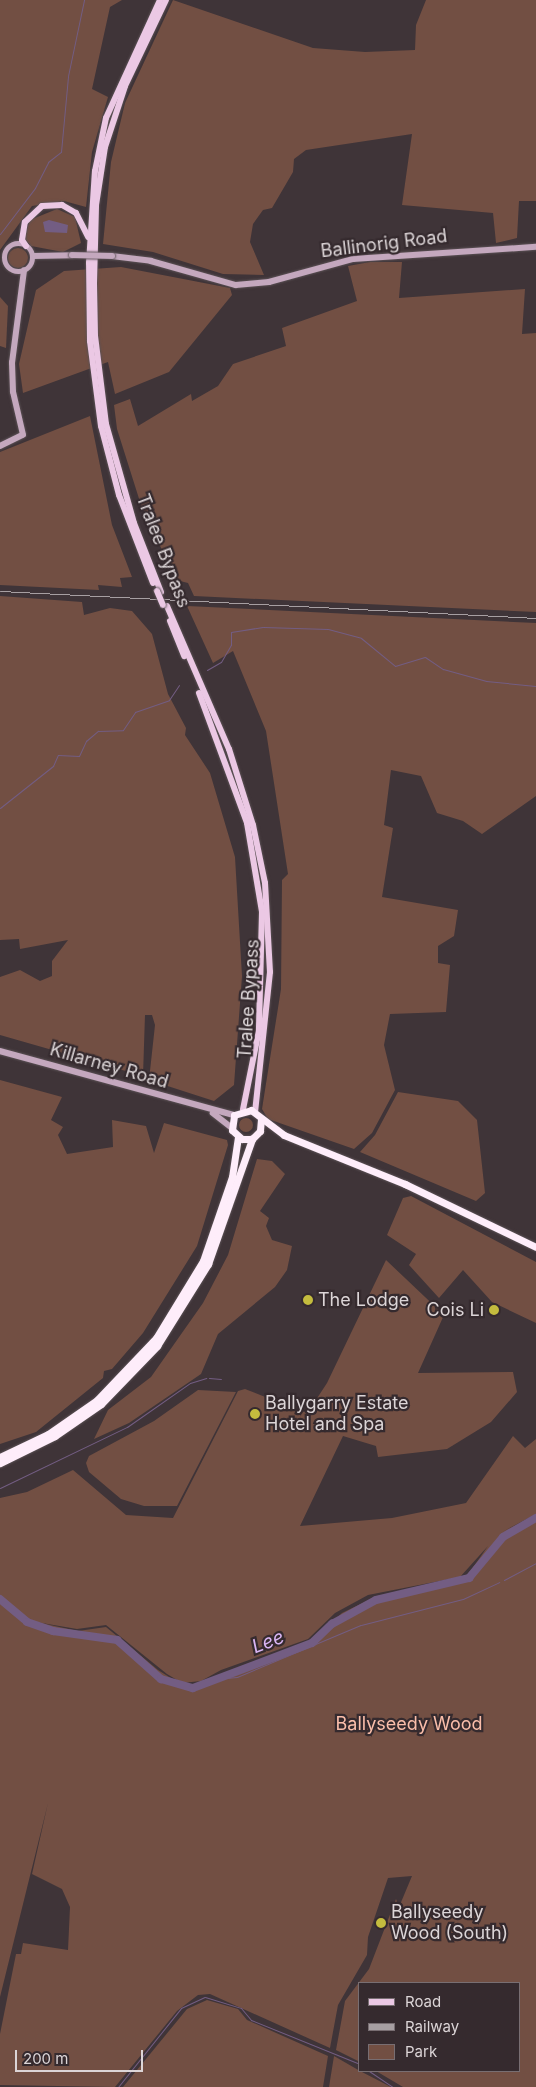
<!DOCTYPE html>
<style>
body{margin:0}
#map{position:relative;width:536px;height:2087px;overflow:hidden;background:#3f3438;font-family:Inter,sans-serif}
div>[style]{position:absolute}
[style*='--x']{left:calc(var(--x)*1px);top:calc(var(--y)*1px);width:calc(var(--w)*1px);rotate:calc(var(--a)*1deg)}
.green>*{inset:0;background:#724f43}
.round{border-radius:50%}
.water>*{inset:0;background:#735d83}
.stream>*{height:1px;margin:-0.5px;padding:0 0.5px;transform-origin:0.5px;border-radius:0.5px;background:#735d83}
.river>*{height:8px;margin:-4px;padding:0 4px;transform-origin:4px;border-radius:4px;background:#735d83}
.roads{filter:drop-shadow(0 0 1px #5b5155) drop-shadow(0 0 1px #5b5155)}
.secondary>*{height:5.5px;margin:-2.75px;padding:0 2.75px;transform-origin:2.75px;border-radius:2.75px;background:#c4a8be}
.secondary>.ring{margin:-2.75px;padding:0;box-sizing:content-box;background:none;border:5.5px solid #c4a8be;border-radius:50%}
.primary>*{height:6px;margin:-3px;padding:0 3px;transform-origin:3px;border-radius:3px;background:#ebc8e4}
.highway>*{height:7px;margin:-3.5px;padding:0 3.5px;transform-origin:3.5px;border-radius:3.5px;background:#feedfa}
.rail>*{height:1px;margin:-0.5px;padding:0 0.5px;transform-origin:0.5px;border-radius:0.5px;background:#a79fa2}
.bridges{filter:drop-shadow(0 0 1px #5b5155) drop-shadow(0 0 1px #5b5155)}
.secondary-bridge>*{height:5.5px;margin:-2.75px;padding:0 2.75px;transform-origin:2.75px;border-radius:2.75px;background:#c4a8be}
.primary-bridge>*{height:6px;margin:-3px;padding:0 3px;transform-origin:3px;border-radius:3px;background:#ebc8e4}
.dots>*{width:14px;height:14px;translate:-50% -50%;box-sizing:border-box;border:2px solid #352a2e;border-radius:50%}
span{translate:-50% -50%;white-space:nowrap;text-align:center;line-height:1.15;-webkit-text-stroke:4.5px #352a2e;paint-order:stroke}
.street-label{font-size:18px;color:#dcd5d7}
.poi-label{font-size:18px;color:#dcd5d7}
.left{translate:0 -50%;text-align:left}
.right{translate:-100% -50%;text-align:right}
.park-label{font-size:18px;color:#fabeaa}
.water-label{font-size:19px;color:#d9b5f3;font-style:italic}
.legend{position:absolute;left:358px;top:1982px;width:162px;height:90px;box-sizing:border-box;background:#352a2e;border:1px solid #786e72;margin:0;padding:6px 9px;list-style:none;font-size:15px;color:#dcd5d7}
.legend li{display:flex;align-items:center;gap:10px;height:25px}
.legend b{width:25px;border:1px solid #786e72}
.scale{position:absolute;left:15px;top:2050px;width:128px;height:22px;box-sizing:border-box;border:2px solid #dcd5d7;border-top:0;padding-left:6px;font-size:15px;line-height:18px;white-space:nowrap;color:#dcd5d7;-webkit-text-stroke:4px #352a2e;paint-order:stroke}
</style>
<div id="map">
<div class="green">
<div style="clip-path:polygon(0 0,122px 0,110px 7px,92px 89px,108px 97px,92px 152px,86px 207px,64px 201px,32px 206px,0 250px)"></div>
<div style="clip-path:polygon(173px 0,313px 48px,365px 52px,415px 50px,416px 25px,426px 0,536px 0,536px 201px,519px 201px,517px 238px,496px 243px,493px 213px,402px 205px,412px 134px,306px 150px,294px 159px,293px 172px,272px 208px,263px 210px,253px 224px,250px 242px,264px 275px,223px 274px,153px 252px,103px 244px,111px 162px,125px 103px)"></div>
<div style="clip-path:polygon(57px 209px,75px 217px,81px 243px,63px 252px,31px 246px,24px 238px,30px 220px)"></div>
<div class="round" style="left:8px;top:248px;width:20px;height:20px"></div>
<div style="clip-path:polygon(370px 262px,402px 262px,399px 298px,525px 289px,522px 334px,536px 333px,536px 612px,194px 596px,188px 583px,176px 580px,141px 505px,117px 429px,114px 405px,130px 399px,138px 426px,191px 394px,192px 401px,218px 386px,233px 364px,286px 346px,282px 328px,357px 301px,348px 266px)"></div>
<div style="clip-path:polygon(121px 267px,230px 288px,232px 295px,169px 372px,115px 394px,108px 362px,23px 393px,19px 364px,36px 290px,64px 271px)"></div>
<div style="clip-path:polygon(0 297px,8px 306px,6px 348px,0 346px)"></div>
<div style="clip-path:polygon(90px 416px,112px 525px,132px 577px,120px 578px,122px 587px,98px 585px,99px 590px,0 585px,0 452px)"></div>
<div style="clip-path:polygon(0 596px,82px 602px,84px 615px,110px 608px,132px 611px,152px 634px,168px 694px,186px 728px,185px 735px,210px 773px,235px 857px,242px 976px,234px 1085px,214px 1101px,149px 1080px,155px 1025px,152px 1015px,145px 1015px,143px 1076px,0 1035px,0 977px,20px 970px,40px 981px,52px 976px,52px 961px,68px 940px,20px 949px,19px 939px,0 940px)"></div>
<div style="clip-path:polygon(187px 606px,536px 623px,536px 796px,482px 834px,463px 821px,437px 813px,421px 776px,391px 770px,384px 825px,393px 828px,382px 897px,458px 910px,454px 936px,438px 946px,438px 963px,450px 965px,446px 1012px,390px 1014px,384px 1045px,395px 1090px,372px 1133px,354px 1149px,268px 1119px,262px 1109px,281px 989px,282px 880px,288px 874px,266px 731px,233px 651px,213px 663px)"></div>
<div style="clip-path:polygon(0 1080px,62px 1097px,51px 1120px,63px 1127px,58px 1135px,67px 1154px,113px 1147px,112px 1120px,146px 1126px,154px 1153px,164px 1123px,227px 1140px,228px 1145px,197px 1246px,143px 1333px,112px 1369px,104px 1371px,103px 1378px,36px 1432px,0 1444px)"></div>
<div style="clip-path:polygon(398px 1092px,458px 1101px,477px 1120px,485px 1193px,476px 1201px,360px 1152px,375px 1135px)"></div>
<div class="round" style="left:239px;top:1118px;width:14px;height:14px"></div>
<div style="clip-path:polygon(257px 1159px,272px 1161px,285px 1174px,260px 1211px,269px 1218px,266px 1226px,272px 1240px,292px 1246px,287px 1270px,275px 1287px,218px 1334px,201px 1374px,129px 1423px,94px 1439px,108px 1410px,151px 1377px,203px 1303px,228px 1255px)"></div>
<div style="clip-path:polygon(411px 1196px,536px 1262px,536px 1323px,492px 1302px,463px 1270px,439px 1298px,409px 1265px,416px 1254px,387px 1235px,403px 1198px)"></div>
<div style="clip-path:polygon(evenodd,386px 1260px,444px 1315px,418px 1373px,513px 1372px,517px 1392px,491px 1422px,447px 1449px,378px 1457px,376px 1446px,343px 1436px,300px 1526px,392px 1518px,466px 1503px,513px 1436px,525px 1448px,536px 1439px,536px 1514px,502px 1532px,536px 1515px,536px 2087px,403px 2087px,376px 2071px,520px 2071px,520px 1983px,360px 1983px,360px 2062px,336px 2050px,345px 2001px,369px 1969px,396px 1899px,399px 1907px,412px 1876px,388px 1878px,368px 1937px,367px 1955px,338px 2005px,330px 2048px,210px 1994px,198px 1995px,177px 2011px,115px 2087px,0 2085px,0 2034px,16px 1954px,21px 1954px,23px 1943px,68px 1950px,70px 1907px,62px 1889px,32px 1874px,48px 1803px,0 1997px,0 1498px,27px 1492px,73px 1470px,126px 1515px,173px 1518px,238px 1391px,245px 1389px,303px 1412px,310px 1409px,327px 1383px,386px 1260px,488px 1546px,467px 1576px,458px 1581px,377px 1596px,342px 1613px,311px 1642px,193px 1686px,182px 1685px,158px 1670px,106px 1627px,78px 1631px,36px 1622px,77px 1629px,106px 1625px,167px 1674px,182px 1683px,201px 1681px,221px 1670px,308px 1639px,335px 1613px,368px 1595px,460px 1577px,488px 1546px)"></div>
<div style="clip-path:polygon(198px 1390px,236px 1392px,177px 1506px,144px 1506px,121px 1499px,89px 1472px,86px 1463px,89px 1456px,154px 1421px)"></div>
<div style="clip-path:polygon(207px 2000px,238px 2009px,247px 2020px,328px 2056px,323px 2087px,123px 2087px,187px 2009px)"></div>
<div style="clip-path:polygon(334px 2056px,360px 2071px,391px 2087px,329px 2087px)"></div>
</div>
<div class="water">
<div style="clip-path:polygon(49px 220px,68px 225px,67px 233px,45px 232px,43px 222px)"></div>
</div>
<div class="stream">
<div style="--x:0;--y:234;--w:58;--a:-52.7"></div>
<div style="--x:35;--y:188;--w:29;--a:-63"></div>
<div style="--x:48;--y:162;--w:16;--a:-38"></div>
<div style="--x:61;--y:152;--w:76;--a:-84.7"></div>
<div style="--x:68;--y:76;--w:78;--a:-78.1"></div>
<div style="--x:207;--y:670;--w:16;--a:-30"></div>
<div style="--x:221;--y:662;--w:20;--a:-60"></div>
<div style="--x:231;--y:645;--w:13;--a:-90"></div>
<div style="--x:231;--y:632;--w:32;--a:-9"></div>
<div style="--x:263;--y:627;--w:65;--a:1.8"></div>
<div style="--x:328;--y:629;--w:34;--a:15"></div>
<div style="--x:361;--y:638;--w:44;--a:39.5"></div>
<div style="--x:395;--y:666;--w:31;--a:-17"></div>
<div style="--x:425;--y:657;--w:22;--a:34"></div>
<div style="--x:443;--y:669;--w:45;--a:15.6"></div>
<div style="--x:486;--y:681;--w:50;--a:5.7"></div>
<div style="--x:0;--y:808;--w:68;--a:-38.4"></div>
<div style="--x:53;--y:766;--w:12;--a:-66"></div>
<div style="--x:58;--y:755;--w:21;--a:3"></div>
<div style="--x:79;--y:756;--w:17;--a:-65"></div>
<div style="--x:86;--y:741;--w:16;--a:-40"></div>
<div style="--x:98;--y:731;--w:25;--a:-2"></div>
<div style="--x:123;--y:730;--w:22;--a:-56"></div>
<div style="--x:135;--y:712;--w:36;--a:-19"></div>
<div style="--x:169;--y:700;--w:18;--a:-56"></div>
<div style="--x:209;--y:1378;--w:12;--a:5"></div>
<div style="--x:0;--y:1488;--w:141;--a:-25.7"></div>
<div style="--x:127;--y:1427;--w:77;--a:-34.9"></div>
<div style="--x:190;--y:1383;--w:17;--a:-17"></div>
<div style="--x:504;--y:1580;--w:36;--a:-28"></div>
<div style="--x:215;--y:1679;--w:22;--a:-5"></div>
<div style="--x:237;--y:1677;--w:134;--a:-22.8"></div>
<div style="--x:361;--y:1625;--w:105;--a:-14.3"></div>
<div style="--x:463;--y:1599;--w:40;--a:-25"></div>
<div style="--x:369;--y:2071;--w:29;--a:34"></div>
<div style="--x:118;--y:2087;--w:101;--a:-51.4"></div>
<div style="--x:181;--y:2008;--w:26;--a:-25"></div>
<div style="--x:205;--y:1997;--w:38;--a:17"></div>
<div style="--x:241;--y:2008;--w:16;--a:50"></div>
<div style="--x:251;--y:2020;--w:118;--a:22"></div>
</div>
<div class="river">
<div style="--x:0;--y:1599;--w:35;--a:40"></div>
<div style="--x:27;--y:1622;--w:28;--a:19"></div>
<div style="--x:53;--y:1631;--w:65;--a:8"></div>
<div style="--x:117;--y:1640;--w:59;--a:41.6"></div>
<div style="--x:161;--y:1679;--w:33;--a:16"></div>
<div style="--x:193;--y:1688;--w:127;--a:-20.7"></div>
<div style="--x:312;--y:1643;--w:28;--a:-44"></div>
<div style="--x:332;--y:1624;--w:50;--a:-28.6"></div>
<div style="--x:376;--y:1600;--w:96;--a:-13.3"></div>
<div style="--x:469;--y:1578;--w:53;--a:-50.3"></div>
<div style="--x:503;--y:1537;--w:38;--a:-30"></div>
</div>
<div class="roads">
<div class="secondary">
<div class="ring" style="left:5px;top:244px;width:22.5px;height:22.5px"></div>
<div style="--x:33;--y:256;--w:39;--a:-1"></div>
<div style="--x:112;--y:256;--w:39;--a:7"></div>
<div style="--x:151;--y:261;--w:88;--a:15.8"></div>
<div style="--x:236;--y:285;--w:33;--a:-5"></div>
<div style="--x:269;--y:282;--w:87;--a:-15.3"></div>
<div style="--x:353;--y:259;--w:183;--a:-3.8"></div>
<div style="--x:0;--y:446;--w:25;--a:-26"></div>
<div style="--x:23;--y:435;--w:44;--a:-103.1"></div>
<div style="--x:13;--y:392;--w:29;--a:-92"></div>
<div style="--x:12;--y:363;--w:93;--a:-82.6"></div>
<div style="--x:0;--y:1051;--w:243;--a:15.3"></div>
<div style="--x:213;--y:1113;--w:23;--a:38"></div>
</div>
<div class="primary">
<div style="--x:26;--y:246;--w:7;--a:-124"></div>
<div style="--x:22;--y:240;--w:18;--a:-81"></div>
<div style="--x:25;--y:222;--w:23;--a:-43"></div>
<div style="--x:42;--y:206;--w:20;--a:-3"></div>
<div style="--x:62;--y:205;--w:16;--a:30"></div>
<div style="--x:76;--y:213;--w:27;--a:63"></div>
<div style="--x:153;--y:583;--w:94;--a:-111.1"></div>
<div style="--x:119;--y:495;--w:71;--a:-104.6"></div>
<div style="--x:101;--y:426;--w:86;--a:-97.4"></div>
<div style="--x:90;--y:341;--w:78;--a:-90.7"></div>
<div style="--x:89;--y:263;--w:92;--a:-86.3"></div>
<div style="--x:95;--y:171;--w:54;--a:-78.3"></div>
<div style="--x:106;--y:118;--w:130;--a:-65.4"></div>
<div style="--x:161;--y:592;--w:74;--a:-111.4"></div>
<div style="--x:134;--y:523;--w:103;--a:-105.8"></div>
<div style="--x:106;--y:424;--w:89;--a:-97.1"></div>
<div style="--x:95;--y:336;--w:53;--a:-91.1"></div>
<div style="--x:94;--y:283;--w:78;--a:-88.5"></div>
<div style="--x:96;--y:205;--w:59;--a:-81.2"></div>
<div style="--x:105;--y:147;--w:64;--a:-71.8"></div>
<div style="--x:125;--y:86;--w:95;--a:-64.5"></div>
<div style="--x:167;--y:606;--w:156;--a:66.6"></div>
<div style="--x:229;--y:749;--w:80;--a:72.5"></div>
<div style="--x:253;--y:825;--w:59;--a:78.3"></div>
<div style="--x:265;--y:883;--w:89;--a:86.8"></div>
<div style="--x:270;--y:972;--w:141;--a:96.1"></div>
<div style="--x:170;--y:621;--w:38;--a:68"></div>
<div style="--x:199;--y:693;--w:139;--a:69.7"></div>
<div style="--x:247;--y:823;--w:90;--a:80.4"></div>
<div style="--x:262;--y:912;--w:118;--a:91.5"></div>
<div style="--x:259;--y:1030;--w:81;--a:101.4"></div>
</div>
<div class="highway">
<div style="--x:261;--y:1119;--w:12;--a:95"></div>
<div style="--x:260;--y:1131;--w:11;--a:135"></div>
<div style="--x:252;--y:1139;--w:10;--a:180"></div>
<div style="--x:242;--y:1139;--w:13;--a:-138"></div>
<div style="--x:232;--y:1130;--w:15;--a:-82"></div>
<div style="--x:234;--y:1115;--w:18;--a:-16"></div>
<div style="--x:251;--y:1110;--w:41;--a:37.1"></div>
<div style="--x:284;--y:1135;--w:131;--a:22"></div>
<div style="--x:405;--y:1184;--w:145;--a:25.7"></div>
<div style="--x:0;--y:1457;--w:53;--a:-25.6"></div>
<div style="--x:48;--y:1434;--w:60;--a:-34.8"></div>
<div style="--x:97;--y:1400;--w:86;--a:-46.4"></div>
<div style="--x:156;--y:1338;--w:90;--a:-58.6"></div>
<div style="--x:203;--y:1261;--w:89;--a:-71"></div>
<div style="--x:232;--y:1177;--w:40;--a:-81.5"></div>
<div style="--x:0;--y:1463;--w:61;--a:-26.1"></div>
<div style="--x:55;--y:1436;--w:56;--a:-34.8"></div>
<div style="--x:101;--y:1404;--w:81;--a:-46"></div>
<div style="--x:157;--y:1346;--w:97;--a:-58.1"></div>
<div style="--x:208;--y:1264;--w:133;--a:-70.6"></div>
</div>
</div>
<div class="rail">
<div style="--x:0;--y:591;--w:537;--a:2.88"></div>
</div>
<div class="bridges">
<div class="secondary-bridge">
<div style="--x:72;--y:255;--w:40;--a:1.4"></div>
</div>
<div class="primary-bridge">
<div style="--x:157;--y:591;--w:15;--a:67"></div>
</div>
</div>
<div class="dots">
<div style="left:308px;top:1300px;background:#c4bc3e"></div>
<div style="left:494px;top:1310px;background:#c4bc3e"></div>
<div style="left:255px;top:1414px;background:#c4bc3e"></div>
<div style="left:381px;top:1923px;background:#c4bc3e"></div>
</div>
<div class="street-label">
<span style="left:384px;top:244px;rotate:-7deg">Ballinorig Road</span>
<span style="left:163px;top:551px;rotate:69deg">Tralee Bypass</span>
<span style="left:249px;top:999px;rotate:-86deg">Tralee Bypass</span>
<span style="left:109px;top:1066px;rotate:16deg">Killarney Road</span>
</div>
<div class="poi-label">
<span class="left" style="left:318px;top:1300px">The Lodge</span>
<span class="right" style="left:484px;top:1310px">Cois Li</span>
<span class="left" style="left:265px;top:1414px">Ballygarry Estate<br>Hotel and Spa</span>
<span class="left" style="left:391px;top:1923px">Ballyseedy<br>Wood (South)</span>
</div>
<div class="park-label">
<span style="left:409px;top:1724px">Ballyseedy Wood</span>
</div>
<div class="water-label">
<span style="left:268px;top:1642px;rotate:-21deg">Lee</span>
</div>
<ul class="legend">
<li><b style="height:6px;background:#ebc8e4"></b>Road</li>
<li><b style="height:6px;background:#a79fa2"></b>Railway</li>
<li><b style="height:14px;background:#724f43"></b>Park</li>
</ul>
<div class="scale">200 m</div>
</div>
